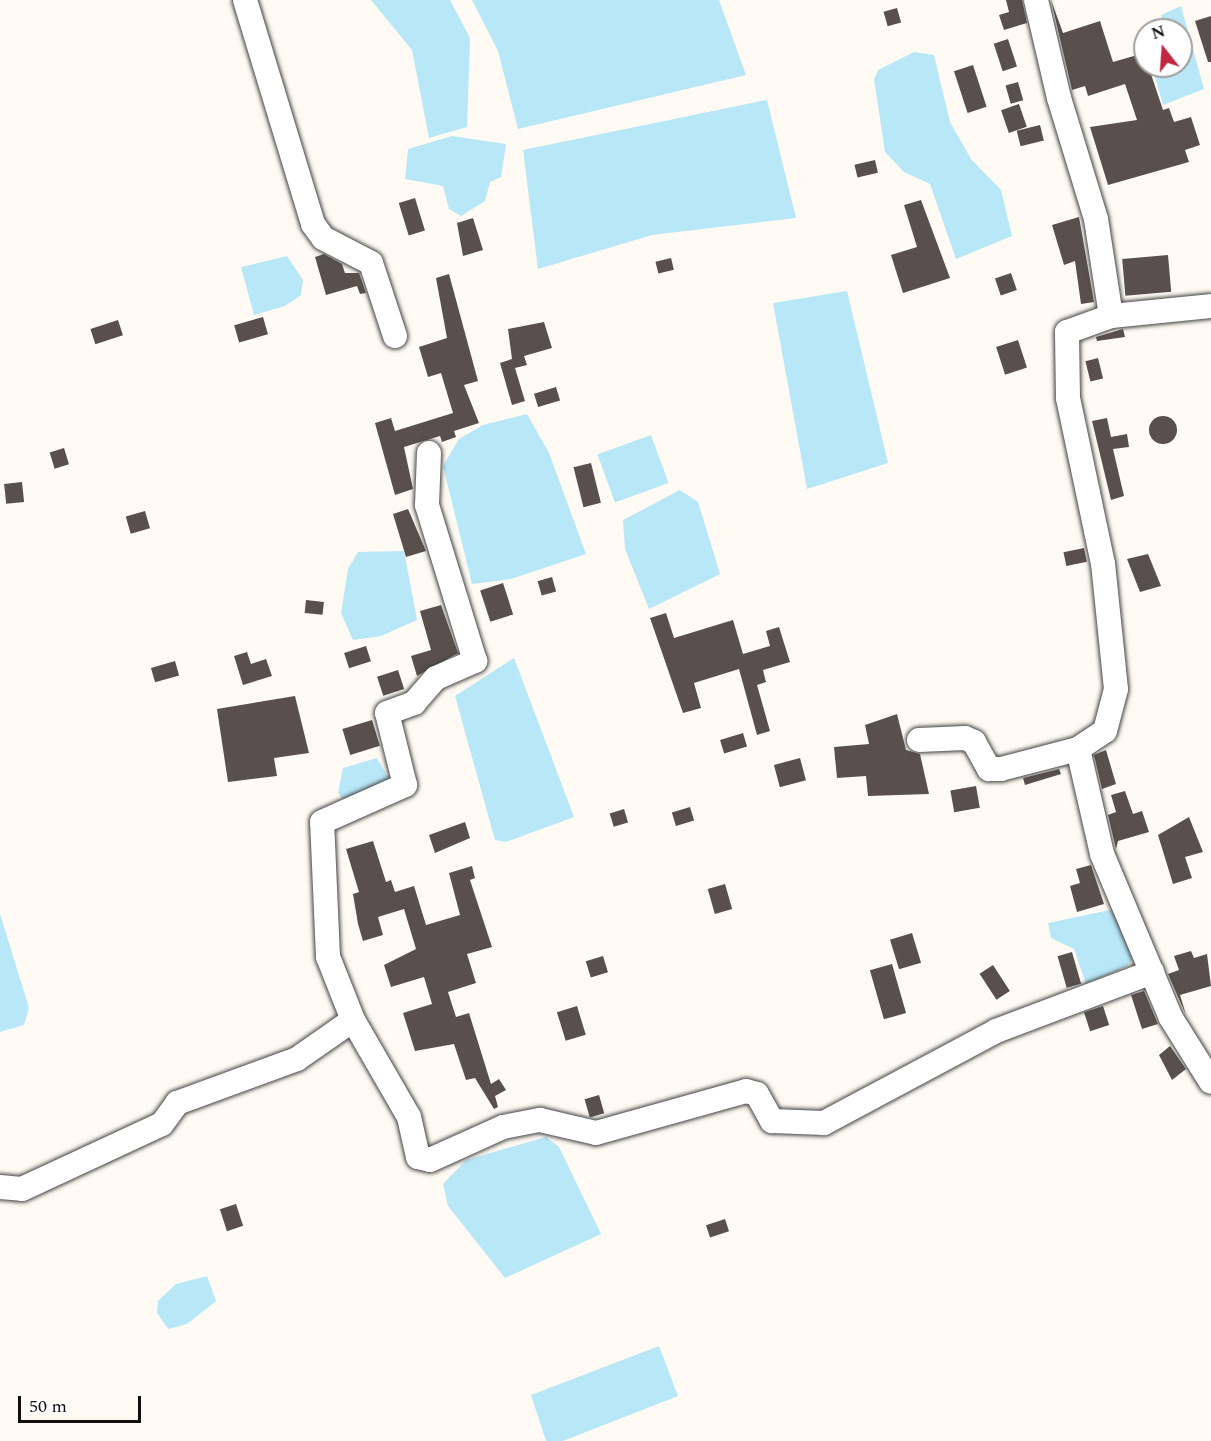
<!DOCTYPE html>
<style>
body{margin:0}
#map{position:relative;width:1211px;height:1441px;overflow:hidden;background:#fffbf4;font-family:Spectral,serif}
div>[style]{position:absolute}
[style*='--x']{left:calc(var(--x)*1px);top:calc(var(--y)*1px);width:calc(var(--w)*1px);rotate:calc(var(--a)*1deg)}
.water>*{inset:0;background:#b8e7f7;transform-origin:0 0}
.building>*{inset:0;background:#59504d;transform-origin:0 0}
.round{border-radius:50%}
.roads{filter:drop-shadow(0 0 2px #434343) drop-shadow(0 0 2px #434343)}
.minor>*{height:24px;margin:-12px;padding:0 12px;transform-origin:12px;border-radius:12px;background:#fff}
span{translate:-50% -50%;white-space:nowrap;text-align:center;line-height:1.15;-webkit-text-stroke:6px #fff;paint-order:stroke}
.north{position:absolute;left:1133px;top:18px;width:60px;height:60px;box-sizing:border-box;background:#fff;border:2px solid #9f9f9f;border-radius:50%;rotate:343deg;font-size:16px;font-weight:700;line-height:24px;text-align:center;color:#101010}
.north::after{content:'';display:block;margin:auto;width:21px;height:27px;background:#c22742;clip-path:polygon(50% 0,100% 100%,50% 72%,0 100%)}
.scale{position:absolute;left:18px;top:1396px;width:123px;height:27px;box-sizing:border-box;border:3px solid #101010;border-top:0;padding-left:8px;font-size:18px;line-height:21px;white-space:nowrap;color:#101010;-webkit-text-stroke:4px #fff;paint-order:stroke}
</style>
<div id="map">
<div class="water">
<div style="clip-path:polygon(371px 0,450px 0,470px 38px,467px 127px,429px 138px,412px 50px)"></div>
<div style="clip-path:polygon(472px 0,719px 0,746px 75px,518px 129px,498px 51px)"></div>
<div style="clip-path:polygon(1181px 6px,1204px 89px,1163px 105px,1152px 66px,1181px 66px,1181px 30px,1164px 30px,1161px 15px)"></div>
<div style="clip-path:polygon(914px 52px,934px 55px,950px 122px,971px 159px,1001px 190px,1012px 236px,956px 259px,930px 184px,904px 172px,885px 152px,874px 79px,878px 70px)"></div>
<div style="clip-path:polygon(767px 100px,796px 218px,652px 235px,538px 269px,523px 150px)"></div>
<div style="clip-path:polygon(452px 136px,506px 144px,501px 177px,490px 182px,485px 201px,461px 216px,449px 209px,443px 186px,405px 179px,408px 149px)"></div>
<div style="clip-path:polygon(287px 256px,303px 280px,301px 295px,285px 306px,254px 315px,241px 267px)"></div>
<div style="clip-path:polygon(847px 291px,888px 463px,807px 489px,773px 303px)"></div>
<div style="clip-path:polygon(527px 414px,549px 453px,586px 554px,511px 579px,472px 584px,443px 466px,459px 439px,483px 425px)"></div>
<div style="left:651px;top:435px;width:51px;height:57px;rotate:70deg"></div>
<div style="clip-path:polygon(680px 490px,698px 502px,720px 574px,649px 609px,625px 549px,623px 520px)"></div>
<div style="clip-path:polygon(404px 551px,417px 620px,381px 636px,353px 640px,341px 613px,348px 569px,358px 552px)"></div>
<div style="clip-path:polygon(514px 658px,574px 817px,506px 842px,495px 840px,455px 696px)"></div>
<div style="clip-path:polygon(377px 758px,389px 779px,345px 801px,338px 793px,343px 768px)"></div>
<div style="clip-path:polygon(1124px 907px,1139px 952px,1127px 966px,1086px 984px,1074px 949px,1051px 938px,1048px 923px)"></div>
<div style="clip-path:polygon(0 914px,29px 1008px,24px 1025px,0 1032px)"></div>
<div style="clip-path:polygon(546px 1137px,559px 1147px,601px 1234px,505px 1278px,448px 1206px,443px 1184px,466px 1160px)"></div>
<div style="clip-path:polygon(207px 1276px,216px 1301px,187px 1324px,168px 1329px,157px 1313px,158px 1301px,176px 1284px)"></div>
<div style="clip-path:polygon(659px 1346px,678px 1396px,563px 1441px,546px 1441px,531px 1395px)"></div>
</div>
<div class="building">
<div style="clip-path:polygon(1006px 0,1022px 0,1027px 23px,1004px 30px,999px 15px,1009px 12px)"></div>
<div style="clip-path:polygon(1051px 0,1063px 33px,1100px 21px,1113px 62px,1144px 53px,1163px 110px,1169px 108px,1174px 122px,1191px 117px,1200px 145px,1185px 150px,1189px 162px,1108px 185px,1090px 127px,1137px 120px,1125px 84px,1088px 96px,1085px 86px,1072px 90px)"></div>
<div style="left:897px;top:8px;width:15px;height:14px;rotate:74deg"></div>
<div style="clip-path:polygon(1211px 16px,1211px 62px,1208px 62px,1195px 21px)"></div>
<div style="left:1008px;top:39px;width:29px;height:15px;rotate:72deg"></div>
<div style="left:973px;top:65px;width:44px;height:20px;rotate:72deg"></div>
<div style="left:1018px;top:82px;width:19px;height:13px;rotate:74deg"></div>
<div style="left:1019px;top:104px;width:24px;height:19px;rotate:71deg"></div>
<div style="left:1040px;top:125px;width:16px;height:24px;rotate:76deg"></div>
<div style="left:875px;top:160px;width:13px;height:21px;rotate:77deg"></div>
<div style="left:415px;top:198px;width:34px;height:17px;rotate:73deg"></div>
<div style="clip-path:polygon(921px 200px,950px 278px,903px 293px,891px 255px,917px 247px,904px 205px)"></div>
<div style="clip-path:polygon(1079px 217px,1094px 302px,1081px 304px,1075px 261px,1064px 265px,1052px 225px)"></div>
<div style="clip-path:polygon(473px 218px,483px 250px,463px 256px,457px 223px)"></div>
<div style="clip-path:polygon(324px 254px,342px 264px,345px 273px,359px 273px,366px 293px,360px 294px,357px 286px,326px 295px,315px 257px)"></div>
<div style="left:1168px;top:255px;width:37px;height:46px;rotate:85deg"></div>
<div style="left:671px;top:258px;width:12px;height:16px;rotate:76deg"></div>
<div style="left:1011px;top:273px;width:18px;height:17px;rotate:71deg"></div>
<div style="clip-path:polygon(449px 274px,478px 381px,464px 385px,479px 423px,454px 431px,456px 437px,442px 442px,440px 436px,404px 447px,413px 489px,395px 495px,375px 423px,391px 418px,395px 431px,453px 413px,441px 373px,428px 377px,419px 347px,447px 338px,436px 278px)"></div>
<div style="left:263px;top:317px;width:18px;height:30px;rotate:74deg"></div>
<div style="left:118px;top:320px;width:16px;height:29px;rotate:72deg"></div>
<div style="clip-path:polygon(544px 322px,552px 348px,524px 356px,527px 365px,515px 368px,525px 401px,512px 405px,500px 363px,512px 359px,508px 329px)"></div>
<div style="clip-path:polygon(1123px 329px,1125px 337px,1097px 341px,1096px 337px)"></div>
<div style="left:1018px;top:340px;width:29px;height:23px;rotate:72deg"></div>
<div style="left:1098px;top:358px;width:21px;height:13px;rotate:76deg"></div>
<div style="left:556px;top:387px;width:14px;height:23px;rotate:73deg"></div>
<div class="round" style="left:1149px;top:416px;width:28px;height:28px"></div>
<div style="clip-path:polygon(1107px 418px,1111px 437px,1127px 434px,1129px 447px,1113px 449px,1124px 496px,1111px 500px,1092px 421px)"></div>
<div style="left:64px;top:448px;width:17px;height:15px;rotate:73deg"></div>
<div style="left:591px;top:463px;width:41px;height:18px;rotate:76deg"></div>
<div style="left:22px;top:482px;width:20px;height:18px;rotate:84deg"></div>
<div style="clip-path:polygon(408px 509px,426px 551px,406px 557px,393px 514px)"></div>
<div style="left:145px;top:511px;width:18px;height:20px;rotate:74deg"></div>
<div style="left:1084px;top:548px;width:14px;height:21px;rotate:78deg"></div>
<div style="clip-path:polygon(1148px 554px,1161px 586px,1140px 592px,1127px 559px)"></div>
<div style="left:552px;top:577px;width:15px;height:15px;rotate:74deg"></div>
<div style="left:503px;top:583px;width:33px;height:24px;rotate:72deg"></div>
<div style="left:306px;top:600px;width:18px;height:13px;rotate:6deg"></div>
<div style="clip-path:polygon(441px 605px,458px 653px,417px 676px,411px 656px,431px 650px,420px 611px)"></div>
<div style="clip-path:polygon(666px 613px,674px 638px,733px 620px,743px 654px,770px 646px,766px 631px,779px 627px,790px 662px,763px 670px,766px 682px,757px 685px,770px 731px,757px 735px,739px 669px,694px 683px,701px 708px,683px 713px,650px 618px)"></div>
<div style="left:366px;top:646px;width:16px;height:23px;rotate:72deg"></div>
<div style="clip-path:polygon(247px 652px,251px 664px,266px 659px,272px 676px,243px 685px,234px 656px)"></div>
<div style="left:175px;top:661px;width:15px;height:25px;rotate:74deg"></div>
<div style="left:398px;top:670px;width:20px;height:22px;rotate:72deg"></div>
<div style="clip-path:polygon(295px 696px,309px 753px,274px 758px,277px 776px,228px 782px,217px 709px)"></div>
<div style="clip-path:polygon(897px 714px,906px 750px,920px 754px,929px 794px,868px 796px,866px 776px,837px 778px,834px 747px,869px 744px,865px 725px)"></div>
<div style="left:372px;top:720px;width:27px;height:31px;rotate:73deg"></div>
<div style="left:743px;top:733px;width:14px;height:24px;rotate:73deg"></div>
<div style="clip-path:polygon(1106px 750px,1116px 784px,1102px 789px,1094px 755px)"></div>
<div style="left:800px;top:758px;width:23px;height:27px;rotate:75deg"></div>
<div style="clip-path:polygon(1059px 769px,1061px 774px,1025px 785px,1023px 778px)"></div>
<div style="left:976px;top:786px;width:22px;height:26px;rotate:80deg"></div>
<div style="clip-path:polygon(1125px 791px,1133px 814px,1142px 811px,1149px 832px,1118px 841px,1116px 849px,1108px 815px,1116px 812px,1111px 795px)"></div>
<div style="left:690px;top:807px;width:14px;height:19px;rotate:73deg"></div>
<div style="left:624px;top:809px;width:14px;height:15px;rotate:73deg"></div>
<div style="clip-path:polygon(1189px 817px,1203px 852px,1185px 857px,1192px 878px,1173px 884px,1158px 835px)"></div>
<div style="clip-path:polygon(465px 822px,470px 838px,435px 853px,429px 835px)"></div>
<div style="clip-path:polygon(373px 841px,386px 882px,391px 880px,395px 892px,414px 886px,426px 925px,460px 915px,449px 873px,472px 866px,475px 878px,470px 880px,492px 947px,467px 954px,476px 983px,448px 992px,456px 1017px,469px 1013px,491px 1084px,499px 1079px,506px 1090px,495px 1096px,498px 1107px,494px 1109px,475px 1078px,466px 1080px,454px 1044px,415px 1051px,403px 1013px,432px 1004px,424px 977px,391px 987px,384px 965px,416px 949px,404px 909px,378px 917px,383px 935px,363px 941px,358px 924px,353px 894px,359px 892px,346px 849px)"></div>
<div style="clip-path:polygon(1091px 865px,1104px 904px,1077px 912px,1070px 886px,1080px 883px,1076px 869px)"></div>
<div style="left:725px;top:884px;width:26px;height:18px;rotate:74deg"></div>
<div style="left:912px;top:933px;width:31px;height:23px;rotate:73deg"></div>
<div style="clip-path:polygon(1191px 951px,1194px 958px,1207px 954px,1211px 986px,1180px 995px,1186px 1015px,1168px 974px,1179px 970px,1174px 956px)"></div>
<div style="left:1072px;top:952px;width:33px;height:15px;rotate:74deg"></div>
<div style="left:603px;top:956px;width:17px;height:18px;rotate:73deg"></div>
<div style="left:892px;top:964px;width:51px;height:23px;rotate:74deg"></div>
<div style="left:993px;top:965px;width:31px;height:16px;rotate:57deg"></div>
<div style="clip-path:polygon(1144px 991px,1158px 1024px,1142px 1029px,1131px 995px)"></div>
<div style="left:577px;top:1006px;width:30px;height:21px;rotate:73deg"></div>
<div style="left:1103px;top:1006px;width:20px;height:20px;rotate:72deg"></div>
<div style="clip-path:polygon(1170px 1046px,1186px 1069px,1172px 1080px,1159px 1055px)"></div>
<div style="left:599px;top:1095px;width:19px;height:15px;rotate:74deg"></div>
<div style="left:236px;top:1204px;width:23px;height:17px;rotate:72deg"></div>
<div style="left:725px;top:1219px;width:13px;height:20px;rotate:72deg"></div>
</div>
<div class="roads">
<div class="minor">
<div style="--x:245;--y:0;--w:234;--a:73.1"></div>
<div style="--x:313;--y:224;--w:17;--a:54"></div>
<div style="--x:323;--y:238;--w:54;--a:27.5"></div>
<div style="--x:371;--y:263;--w:77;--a:71.8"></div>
<div style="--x:1111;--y:316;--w:100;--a:-5.7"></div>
<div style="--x:919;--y:740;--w:46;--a:-2.5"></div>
<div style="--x:965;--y:738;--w:10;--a:24"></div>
<div style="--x:974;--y:742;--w:31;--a:61"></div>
<div style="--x:989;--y:769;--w:12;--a:0"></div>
<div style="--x:1001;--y:769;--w:80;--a:-14.6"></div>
<div style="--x:1078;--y:749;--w:32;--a:-34"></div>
<div style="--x:1105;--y:731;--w:43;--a:-75.3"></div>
<div style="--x:1116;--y:689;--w:126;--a:-95.9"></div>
<div style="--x:1103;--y:564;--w:170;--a:-101.9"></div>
<div style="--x:1068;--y:398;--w:66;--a:-90.9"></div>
<div style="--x:1067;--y:332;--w:47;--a:-20"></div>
<div style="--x:1111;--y:316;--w:98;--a:-98.8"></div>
<div style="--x:1096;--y:219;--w:127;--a:-107"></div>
<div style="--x:1059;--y:98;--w:101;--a:-103.2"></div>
<div style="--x:1078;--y:749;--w:108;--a:77.1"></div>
<div style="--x:1102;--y:854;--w:178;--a:67.2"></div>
<div style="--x:1171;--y:1018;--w:75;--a:58"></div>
<div style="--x:353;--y:1020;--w:68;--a:-111.6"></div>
<div style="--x:328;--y:957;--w:135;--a:-92.5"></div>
<div style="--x:322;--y:822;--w:91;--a:-24"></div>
<div style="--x:405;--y:785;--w:74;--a:-104"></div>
<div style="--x:387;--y:713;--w:29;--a:-20"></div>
<div style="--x:414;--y:703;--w:33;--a:-49"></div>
<div style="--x:436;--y:678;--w:43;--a:-23.6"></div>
<div style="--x:475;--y:661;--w:163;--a:-107.1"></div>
<div style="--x:427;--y:505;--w:52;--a:-87.8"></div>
<div style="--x:0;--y:1187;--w:22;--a:5"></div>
<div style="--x:22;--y:1189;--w:154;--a:-24.9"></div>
<div style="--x:162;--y:1124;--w:26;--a:-54"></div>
<div style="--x:177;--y:1103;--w:128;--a:-20.1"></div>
<div style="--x:297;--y:1059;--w:68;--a:-34.9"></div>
<div style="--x:353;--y:1020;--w:112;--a:60"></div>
<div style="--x:409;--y:1117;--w:41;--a:77.3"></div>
<div style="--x:418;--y:1157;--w:12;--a:14"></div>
<div style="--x:430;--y:1160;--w:80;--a:-24.3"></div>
<div style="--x:503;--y:1127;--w:38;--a:-11"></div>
<div style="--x:540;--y:1120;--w:57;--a:13.1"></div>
<div style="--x:596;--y:1133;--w:156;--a:-15.6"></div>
<div style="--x:746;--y:1091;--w:11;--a:15"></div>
<div style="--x:757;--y:1094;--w:31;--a:61"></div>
<div style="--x:772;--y:1121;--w:52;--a:2.2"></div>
<div style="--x:824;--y:1123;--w:195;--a:-28.1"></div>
<div style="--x:996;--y:1031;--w:167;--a:-20.7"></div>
</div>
</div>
<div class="north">N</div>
<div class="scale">50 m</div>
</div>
